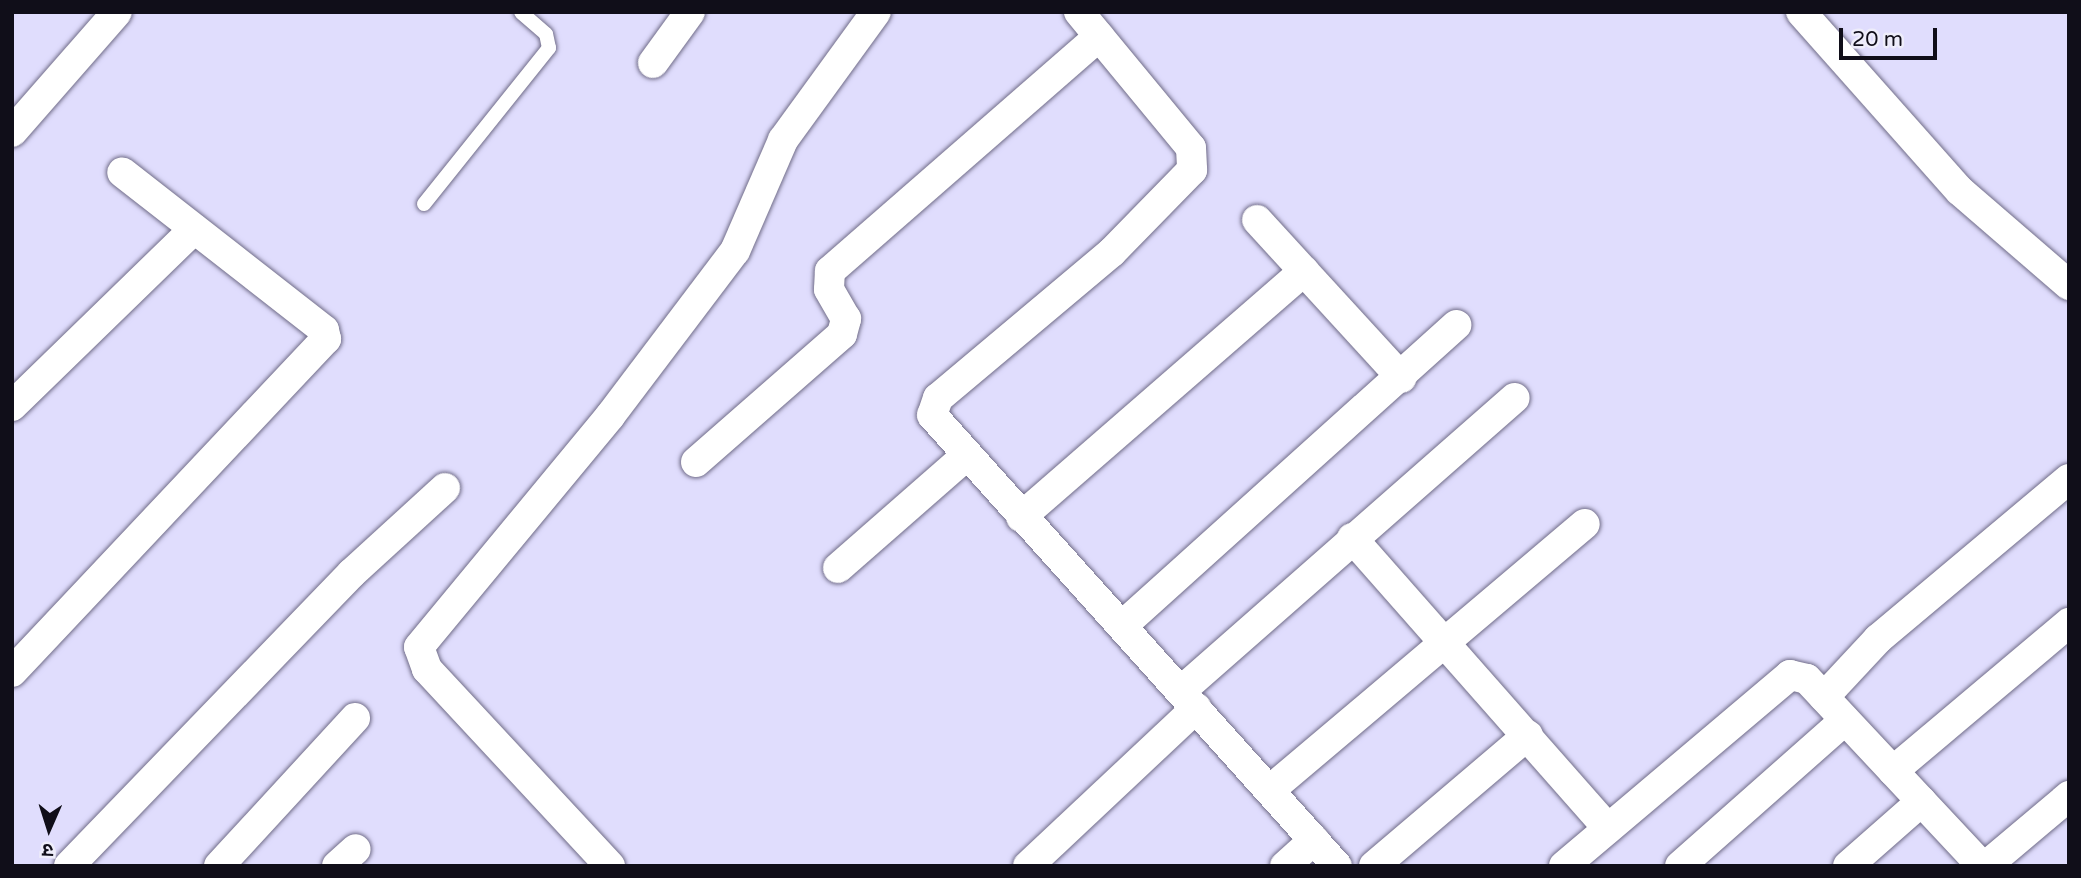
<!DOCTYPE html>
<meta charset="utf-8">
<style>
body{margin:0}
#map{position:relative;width:2081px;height:878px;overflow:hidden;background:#e0ddfd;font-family:"Varela Round","Noto Sans Devanagari",sans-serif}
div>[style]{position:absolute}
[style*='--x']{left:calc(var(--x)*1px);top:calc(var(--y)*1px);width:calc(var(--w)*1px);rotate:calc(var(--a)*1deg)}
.roads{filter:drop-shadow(0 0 2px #706c88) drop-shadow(0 0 2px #706c88)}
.lane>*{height:14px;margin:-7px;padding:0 7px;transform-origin:7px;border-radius:7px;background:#fff}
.street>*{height:30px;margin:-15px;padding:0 15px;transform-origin:15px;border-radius:15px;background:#fff}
span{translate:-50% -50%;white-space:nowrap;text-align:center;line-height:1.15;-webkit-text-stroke:7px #eeedfa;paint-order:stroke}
.frame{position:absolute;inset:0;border:14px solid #100e19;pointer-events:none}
.north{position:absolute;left:14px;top:794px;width:70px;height:70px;-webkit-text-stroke:5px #eeedfa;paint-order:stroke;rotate:183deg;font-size:19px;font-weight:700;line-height:28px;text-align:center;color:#100e19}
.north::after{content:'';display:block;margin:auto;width:24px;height:32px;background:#100e19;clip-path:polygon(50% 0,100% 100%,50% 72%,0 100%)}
.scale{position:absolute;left:1839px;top:28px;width:98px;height:32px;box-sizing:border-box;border:4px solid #100e19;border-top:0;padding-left:9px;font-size:21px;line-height:24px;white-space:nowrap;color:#100e19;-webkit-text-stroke:5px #eeedfa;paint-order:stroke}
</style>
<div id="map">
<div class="roads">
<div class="lane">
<div style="--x:424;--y:204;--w:200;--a:-51.3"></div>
<div style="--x:549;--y:48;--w:14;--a:-102"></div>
<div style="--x:546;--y:34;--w:33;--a:-139"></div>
</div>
<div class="street">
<div style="--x:1079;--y:12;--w:176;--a:50.5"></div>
<div style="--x:1191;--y:148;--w:22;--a:87"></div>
<div style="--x:1192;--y:170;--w:115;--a:134.3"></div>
<div style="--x:1112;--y:252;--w:227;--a:140"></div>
<div style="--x:938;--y:398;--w:18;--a:109"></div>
<div style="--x:932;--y:415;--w:606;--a:48.08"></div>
<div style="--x:1801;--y:12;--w:239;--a:48.4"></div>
<div style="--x:1960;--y:191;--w:144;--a:40.8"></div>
<div style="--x:653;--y:63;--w:63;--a:-54"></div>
<div style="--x:12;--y:132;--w:159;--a:-48.8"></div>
<div style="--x:1257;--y:220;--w:214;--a:47.5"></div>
<div style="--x:12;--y:406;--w:254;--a:-44.2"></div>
<div style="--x:696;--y:462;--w:194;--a:-41.2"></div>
<div style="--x:842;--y:334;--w:16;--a:-75"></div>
<div style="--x:846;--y:319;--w:34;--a:-120"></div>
<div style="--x:829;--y:289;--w:18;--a:-87"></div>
<div style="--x:830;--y:271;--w:357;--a:-41.1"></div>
<div style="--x:1021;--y:517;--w:375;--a:-41"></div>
<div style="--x:1352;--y:538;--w:387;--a:48.6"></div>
<div style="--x:838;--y:568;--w:170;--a:-41.2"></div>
<div style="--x:1122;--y:626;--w:450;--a:-42"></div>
<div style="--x:12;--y:672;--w:458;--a:-46.7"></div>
<div style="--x:326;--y:339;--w:9;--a:-103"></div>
<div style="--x:324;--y:330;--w:256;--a:-142"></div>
<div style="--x:1181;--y:691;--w:444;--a:-41.3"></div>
<div style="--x:1824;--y:697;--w:79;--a:-47"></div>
<div style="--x:1878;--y:639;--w:249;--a:-40"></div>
<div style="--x:1893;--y:771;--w:230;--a:-40.1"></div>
<div style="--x:1270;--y:790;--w:412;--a:-40.2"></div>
<div style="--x:69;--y:866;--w:407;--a:-46"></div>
<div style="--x:352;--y:573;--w:126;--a:-42.4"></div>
<div style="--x:219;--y:866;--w:201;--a:-47.4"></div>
<div style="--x:337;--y:866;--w:25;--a:-42"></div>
<div style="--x:610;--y:866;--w:269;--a:-132.9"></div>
<div style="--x:427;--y:669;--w:23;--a:-110"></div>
<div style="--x:419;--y:647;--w:300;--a:-50.4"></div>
<div style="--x:610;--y:416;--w:207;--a:-52.9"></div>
<div style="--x:735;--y:251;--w:121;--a:-66.6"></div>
<div style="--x:783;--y:140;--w:158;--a:-54"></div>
<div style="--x:1028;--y:866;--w:231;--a:-43.2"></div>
<div style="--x:1285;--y:866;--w:39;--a:-42"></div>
<div style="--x:1374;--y:866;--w:202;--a:-40.4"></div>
<div style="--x:1564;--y:866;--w:296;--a:-40.2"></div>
<div style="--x:1790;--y:675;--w:17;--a:13"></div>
<div style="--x:1807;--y:679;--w:256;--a:46.9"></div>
<div style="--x:1680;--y:866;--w:220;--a:-41.5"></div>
<div style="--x:1848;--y:866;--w:98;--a:-41.3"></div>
<div style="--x:1986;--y:866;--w:109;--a:-40.1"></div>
</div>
</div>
<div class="frame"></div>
<div class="north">उ</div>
<div class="scale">20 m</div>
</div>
